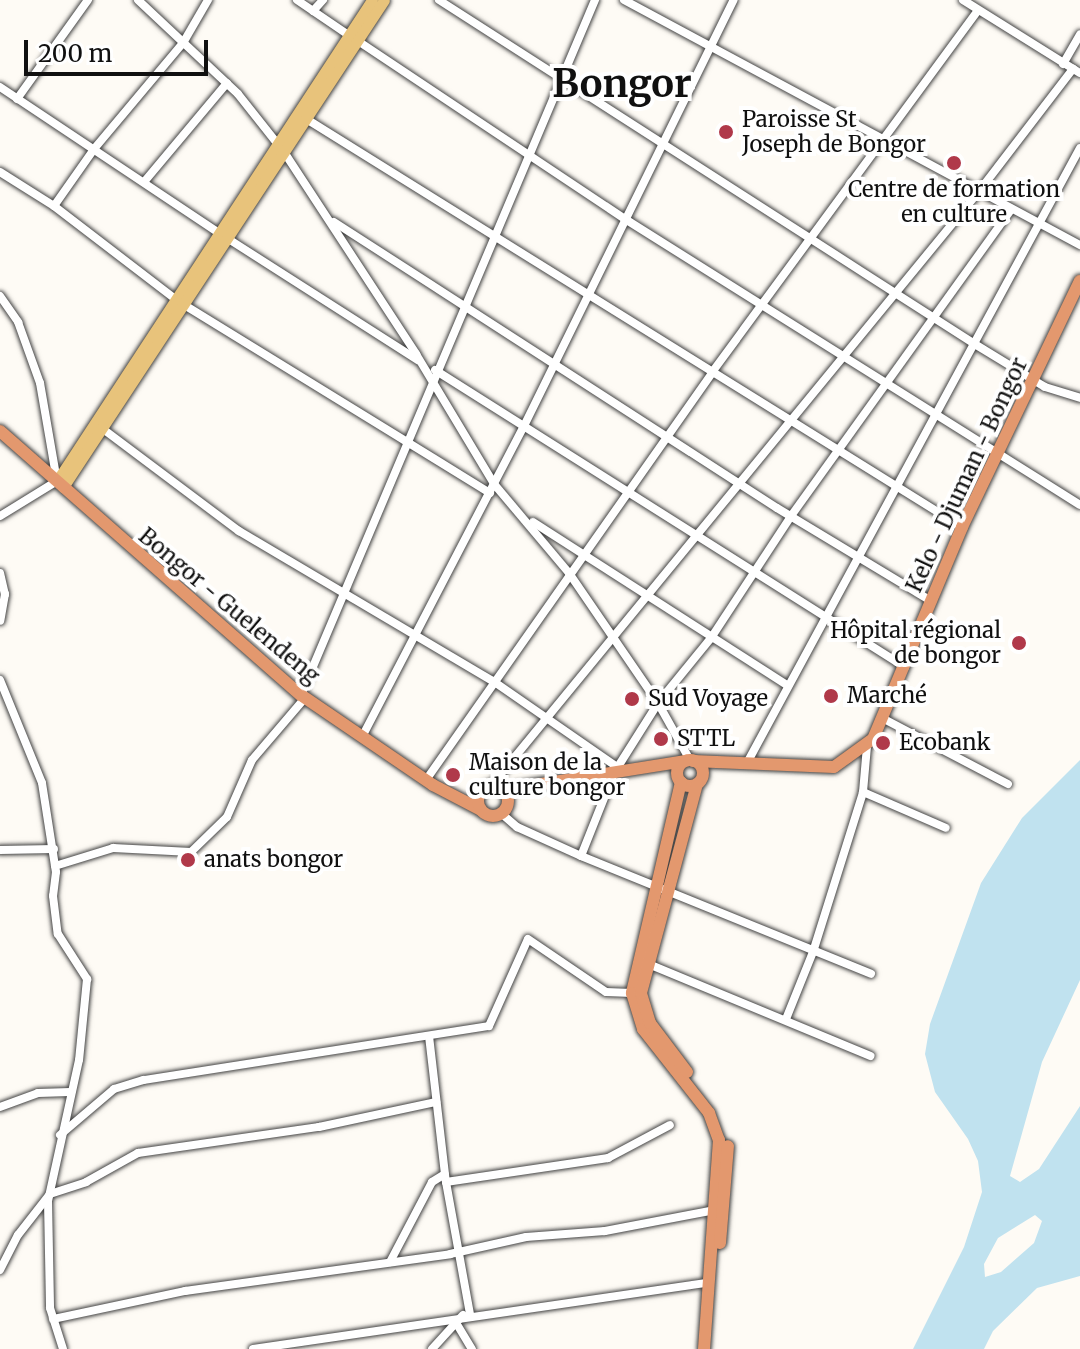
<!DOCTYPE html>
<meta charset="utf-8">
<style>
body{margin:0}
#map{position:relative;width:1080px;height:1349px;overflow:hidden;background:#fefbf5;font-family:Merriweather,serif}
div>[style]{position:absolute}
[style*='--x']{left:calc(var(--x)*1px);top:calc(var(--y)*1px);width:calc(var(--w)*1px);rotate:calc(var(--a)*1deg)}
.water>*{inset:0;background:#c0e2ef}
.roads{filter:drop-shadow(0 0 2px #434343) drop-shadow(0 0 2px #434343)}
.minor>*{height:8px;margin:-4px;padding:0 4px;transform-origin:4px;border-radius:4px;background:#fff}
.major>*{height:11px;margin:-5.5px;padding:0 5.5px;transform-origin:5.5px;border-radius:5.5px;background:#e8c37b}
.highway>*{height:12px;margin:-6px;padding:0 6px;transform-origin:6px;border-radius:6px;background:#e3986e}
.highway>.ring{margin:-6px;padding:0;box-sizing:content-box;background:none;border:12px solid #e3986e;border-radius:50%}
.dots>*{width:22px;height:22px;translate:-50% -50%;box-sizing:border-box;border:4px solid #fff;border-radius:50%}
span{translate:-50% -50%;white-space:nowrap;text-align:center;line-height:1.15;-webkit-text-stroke:8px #fff;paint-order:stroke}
.poi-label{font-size:22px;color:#101010}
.left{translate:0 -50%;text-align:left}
.right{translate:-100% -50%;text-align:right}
.street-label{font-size:22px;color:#101010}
.town-label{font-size:38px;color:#101010;font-weight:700}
.scale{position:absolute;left:24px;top:40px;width:184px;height:36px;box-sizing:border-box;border:4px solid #101010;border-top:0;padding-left:10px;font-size:24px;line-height:28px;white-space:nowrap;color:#101010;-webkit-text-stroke:6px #fff;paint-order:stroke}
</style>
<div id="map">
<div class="water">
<div style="clip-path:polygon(evenodd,1080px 760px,1080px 980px,1042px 1062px,1010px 1176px,1020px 1182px,1039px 1169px,1080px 1106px,1080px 1276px,1037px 1288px,993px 1331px,984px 1349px,913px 1349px,964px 1247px,982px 1192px,978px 1161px,968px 1139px,935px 1092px,925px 1054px,930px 1024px,981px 883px,1022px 818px,1080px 760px,1035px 1215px,1042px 1221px,1034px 1243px,1001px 1272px,985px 1277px,984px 1264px,998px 1238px,1035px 1215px)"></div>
</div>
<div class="roads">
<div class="minor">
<div style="--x:138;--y:0;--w:137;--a:43.2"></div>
<div style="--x:238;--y:94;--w:68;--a:51.6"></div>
<div style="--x:297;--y:0;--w:64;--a:34.2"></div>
<div style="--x:439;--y:0;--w:635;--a:32.71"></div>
<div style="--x:973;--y:343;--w:84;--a:31.4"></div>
<div style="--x:1045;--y:387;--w:37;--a:17"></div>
<div style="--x:624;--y:0;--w:518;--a:28.25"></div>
<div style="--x:963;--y:0;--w:138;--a:32"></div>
<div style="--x:313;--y:11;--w:15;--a:-48"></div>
<div style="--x:358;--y:41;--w:321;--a:33.7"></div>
<div style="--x:625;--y:219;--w:537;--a:32.15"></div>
<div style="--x:1063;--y:64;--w:34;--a:-60"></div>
<div style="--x:0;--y:87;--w:267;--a:33.7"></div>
<div style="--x:17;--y:99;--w:122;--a:-54.4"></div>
<div style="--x:308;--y:120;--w:770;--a:31.9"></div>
<div style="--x:286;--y:155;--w:238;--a:56.8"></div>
<div style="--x:416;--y:354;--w:152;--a:59"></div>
<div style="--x:494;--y:484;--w:116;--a:49.9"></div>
<div style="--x:569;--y:573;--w:158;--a:55.6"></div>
<div style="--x:658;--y:703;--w:65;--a:60.7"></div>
<div style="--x:0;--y:172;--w:64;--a:32.2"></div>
<div style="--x:54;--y:206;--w:158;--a:37.5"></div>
<div style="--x:144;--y:182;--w:129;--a:-50"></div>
<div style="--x:54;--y:206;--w:70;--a:-54.9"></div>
<div style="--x:94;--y:149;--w:138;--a:-50"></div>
<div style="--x:183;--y:43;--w:50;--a:-59.8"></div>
<div style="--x:334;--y:222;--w:527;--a:32.85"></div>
<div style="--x:777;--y:508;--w:180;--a:31.1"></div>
<div style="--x:230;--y:240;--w:223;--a:32.6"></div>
<div style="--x:0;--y:296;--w:32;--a:55"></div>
<div style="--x:18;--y:322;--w:65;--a:70.2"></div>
<div style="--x:40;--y:383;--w:99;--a:80.2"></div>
<div style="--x:57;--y:481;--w:67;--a:148.4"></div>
<div style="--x:186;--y:306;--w:357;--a:31.6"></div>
<div style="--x:435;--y:370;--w:556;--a:32.29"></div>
<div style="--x:103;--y:429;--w:170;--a:36.9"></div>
<div style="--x:239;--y:531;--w:295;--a:30.6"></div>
<div style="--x:493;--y:681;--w:151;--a:34.7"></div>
<div style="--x:533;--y:522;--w:303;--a:32.7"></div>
<div style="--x:0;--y:573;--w:22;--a:77"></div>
<div style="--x:5;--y:594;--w:27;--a:100"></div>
<div style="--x:0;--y:680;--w:111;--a:67.8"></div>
<div style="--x:42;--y:783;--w:90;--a:81.1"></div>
<div style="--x:56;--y:872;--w:24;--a:97"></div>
<div style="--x:53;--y:896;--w:38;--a:83"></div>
<div style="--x:58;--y:934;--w:54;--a:57.2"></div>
<div style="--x:87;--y:979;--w:81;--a:95.6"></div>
<div style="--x:79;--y:1060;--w:144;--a:102.4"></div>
<div style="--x:48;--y:1201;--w:107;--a:88.9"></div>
<div style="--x:50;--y:1308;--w:43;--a:72.4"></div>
<div style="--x:301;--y:695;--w:755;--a:-67.07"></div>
<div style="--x:884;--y:719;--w:140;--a:27.7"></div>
<div style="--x:362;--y:737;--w:348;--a:-62.5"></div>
<div style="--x:523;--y:428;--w:477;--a:-63.8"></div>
<div style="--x:747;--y:763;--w:699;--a:-61.57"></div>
<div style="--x:426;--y:780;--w:500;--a:-54.9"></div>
<div style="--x:713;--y:371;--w:446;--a:-53.7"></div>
<div style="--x:491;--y:786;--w:771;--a:-50.63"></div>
<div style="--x:980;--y:190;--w:153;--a:-52.5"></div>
<div style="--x:863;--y:792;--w:90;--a:23.4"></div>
<div style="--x:502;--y:814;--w:20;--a:41"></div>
<div style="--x:517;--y:827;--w:70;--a:24.4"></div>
<div style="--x:581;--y:856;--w:313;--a:22.1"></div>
<div style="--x:0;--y:850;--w:54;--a:-1.1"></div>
<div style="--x:581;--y:856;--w:89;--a:-68.3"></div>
<div style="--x:614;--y:773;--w:83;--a:-57.8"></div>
<div style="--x:658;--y:703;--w:84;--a:-50.8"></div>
<div style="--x:711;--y:638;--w:146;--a:-56.7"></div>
<div style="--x:791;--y:516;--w:378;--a:-54.3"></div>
<div style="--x:55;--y:866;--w:61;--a:-17.2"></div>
<div style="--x:113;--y:848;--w:78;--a:2.9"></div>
<div style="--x:191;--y:852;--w:50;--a:-44.2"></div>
<div style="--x:227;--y:817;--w:62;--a:-66.3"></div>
<div style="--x:252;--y:760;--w:82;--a:-49.5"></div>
<div style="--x:646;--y:963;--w:243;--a:22.5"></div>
<div style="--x:786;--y:1019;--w:72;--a:-68.1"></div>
<div style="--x:813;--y:952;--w:168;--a:-72.6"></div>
<div style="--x:863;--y:792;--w:46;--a:-85"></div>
<div style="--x:429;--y:1036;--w:147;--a:83.4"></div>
<div style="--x:446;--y:1182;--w:134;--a:79.7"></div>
<div style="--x:0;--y:1107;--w:40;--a:-20.2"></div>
<div style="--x:38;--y:1093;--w:32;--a:-2"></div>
<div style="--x:60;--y:1135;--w:71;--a:-40.4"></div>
<div style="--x:114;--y:1089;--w:31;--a:-17"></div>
<div style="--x:144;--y:1080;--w:349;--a:-8.9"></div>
<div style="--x:489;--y:1026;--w:95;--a:-65.9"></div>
<div style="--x:528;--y:939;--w:94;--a:34.2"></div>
<div style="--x:606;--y:992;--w:26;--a:2"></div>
<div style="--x:446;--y:1182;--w:164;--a:-8.4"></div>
<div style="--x:608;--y:1158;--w:70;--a:-28"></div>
<div style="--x:390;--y:1262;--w:90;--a:-62.3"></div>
<div style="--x:432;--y:1182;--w:15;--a:-32"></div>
<div style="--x:0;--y:1270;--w:39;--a:-63"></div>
<div style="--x:18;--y:1235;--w:52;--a:-52"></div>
<div style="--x:50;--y:1194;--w:38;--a:-18"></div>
<div style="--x:86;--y:1182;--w:60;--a:-29.1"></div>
<div style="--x:138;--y:1153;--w:183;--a:-8.2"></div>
<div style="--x:319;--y:1127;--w:120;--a:-12.1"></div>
<div style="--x:53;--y:1319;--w:135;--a:-12"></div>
<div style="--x:185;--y:1291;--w:268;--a:-7.9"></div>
<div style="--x:450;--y:1254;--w:78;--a:-12.6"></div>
<div style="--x:526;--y:1237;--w:79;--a:-4.3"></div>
<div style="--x:605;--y:1231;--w:112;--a:-10.8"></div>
<div style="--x:458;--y:1326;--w:27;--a:59"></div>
<div style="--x:253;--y:1349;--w:460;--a:-8.3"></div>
<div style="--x:432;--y:1349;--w:46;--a:-47.6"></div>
</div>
<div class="major">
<div style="--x:57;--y:481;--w:575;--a:-56.78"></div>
<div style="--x:63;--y:487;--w:583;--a:-56.61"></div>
</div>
<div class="highway">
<div style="--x:0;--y:431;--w:400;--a:41.3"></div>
<div style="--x:301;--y:695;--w:160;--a:34.3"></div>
<div style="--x:433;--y:785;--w:54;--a:27.5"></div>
<div class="ring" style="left:677px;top:760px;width:14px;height:14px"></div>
<div style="--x:693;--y:761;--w:141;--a:2.4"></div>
<div style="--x:834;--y:767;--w:48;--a:-35.7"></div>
<div style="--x:873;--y:739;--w:230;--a:-67.2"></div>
<div style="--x:962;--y:527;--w:273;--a:-64.4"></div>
<div style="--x:681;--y:782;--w:217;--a:103.1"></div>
<div style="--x:632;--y:993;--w:38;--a:73"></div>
<div style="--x:643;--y:1029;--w:107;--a:51.8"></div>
<div style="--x:709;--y:1113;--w:29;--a:70"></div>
<div style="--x:719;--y:1140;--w:210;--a:94.1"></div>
<div class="ring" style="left:478px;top:786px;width:18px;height:18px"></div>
<div style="--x:504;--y:790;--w:183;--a:-9.1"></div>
<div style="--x:687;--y:1072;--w:61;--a:-127.1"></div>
<div style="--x:650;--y:1023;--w:31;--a:-107"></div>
<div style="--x:641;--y:993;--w:216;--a:-75"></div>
<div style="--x:720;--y:1243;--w:97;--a:-85.3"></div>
</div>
</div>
<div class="dots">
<div style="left:726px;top:132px;background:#b0394a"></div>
<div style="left:954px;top:163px;background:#b0394a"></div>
<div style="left:1019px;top:643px;background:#b0394a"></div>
<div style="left:831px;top:696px;background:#b0394a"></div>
<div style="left:632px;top:699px;background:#b0394a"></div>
<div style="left:661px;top:739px;background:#b0394a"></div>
<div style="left:883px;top:743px;background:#b0394a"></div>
<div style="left:453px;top:775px;background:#b0394a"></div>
<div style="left:188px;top:860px;background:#b0394a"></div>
</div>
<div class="poi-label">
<span class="left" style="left:742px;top:132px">Paroisse St<br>Joseph de Bongor</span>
<span style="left:954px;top:202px">Centre de formation<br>en culture</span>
<span class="right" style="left:1001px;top:643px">Hôpital régional<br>de bongor</span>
<span class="left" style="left:847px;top:696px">Marché</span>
<span class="left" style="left:648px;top:699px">Sud Voyage</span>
<span class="left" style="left:677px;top:739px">STTL</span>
<span class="left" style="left:899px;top:743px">Ecobank</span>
<span class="left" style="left:469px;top:775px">Maison de la<br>culture bongor</span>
<span class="left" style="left:204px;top:860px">anats bongor</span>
</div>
<div class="street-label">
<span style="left:967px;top:475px;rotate:-65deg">Kelo - Djuman - Bongor</span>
<span style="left:229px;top:606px;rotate:40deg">Bongor - Guelendeng</span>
</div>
<div class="town-label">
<span style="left:622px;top:84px">Bongor</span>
</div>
<div class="scale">200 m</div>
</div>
